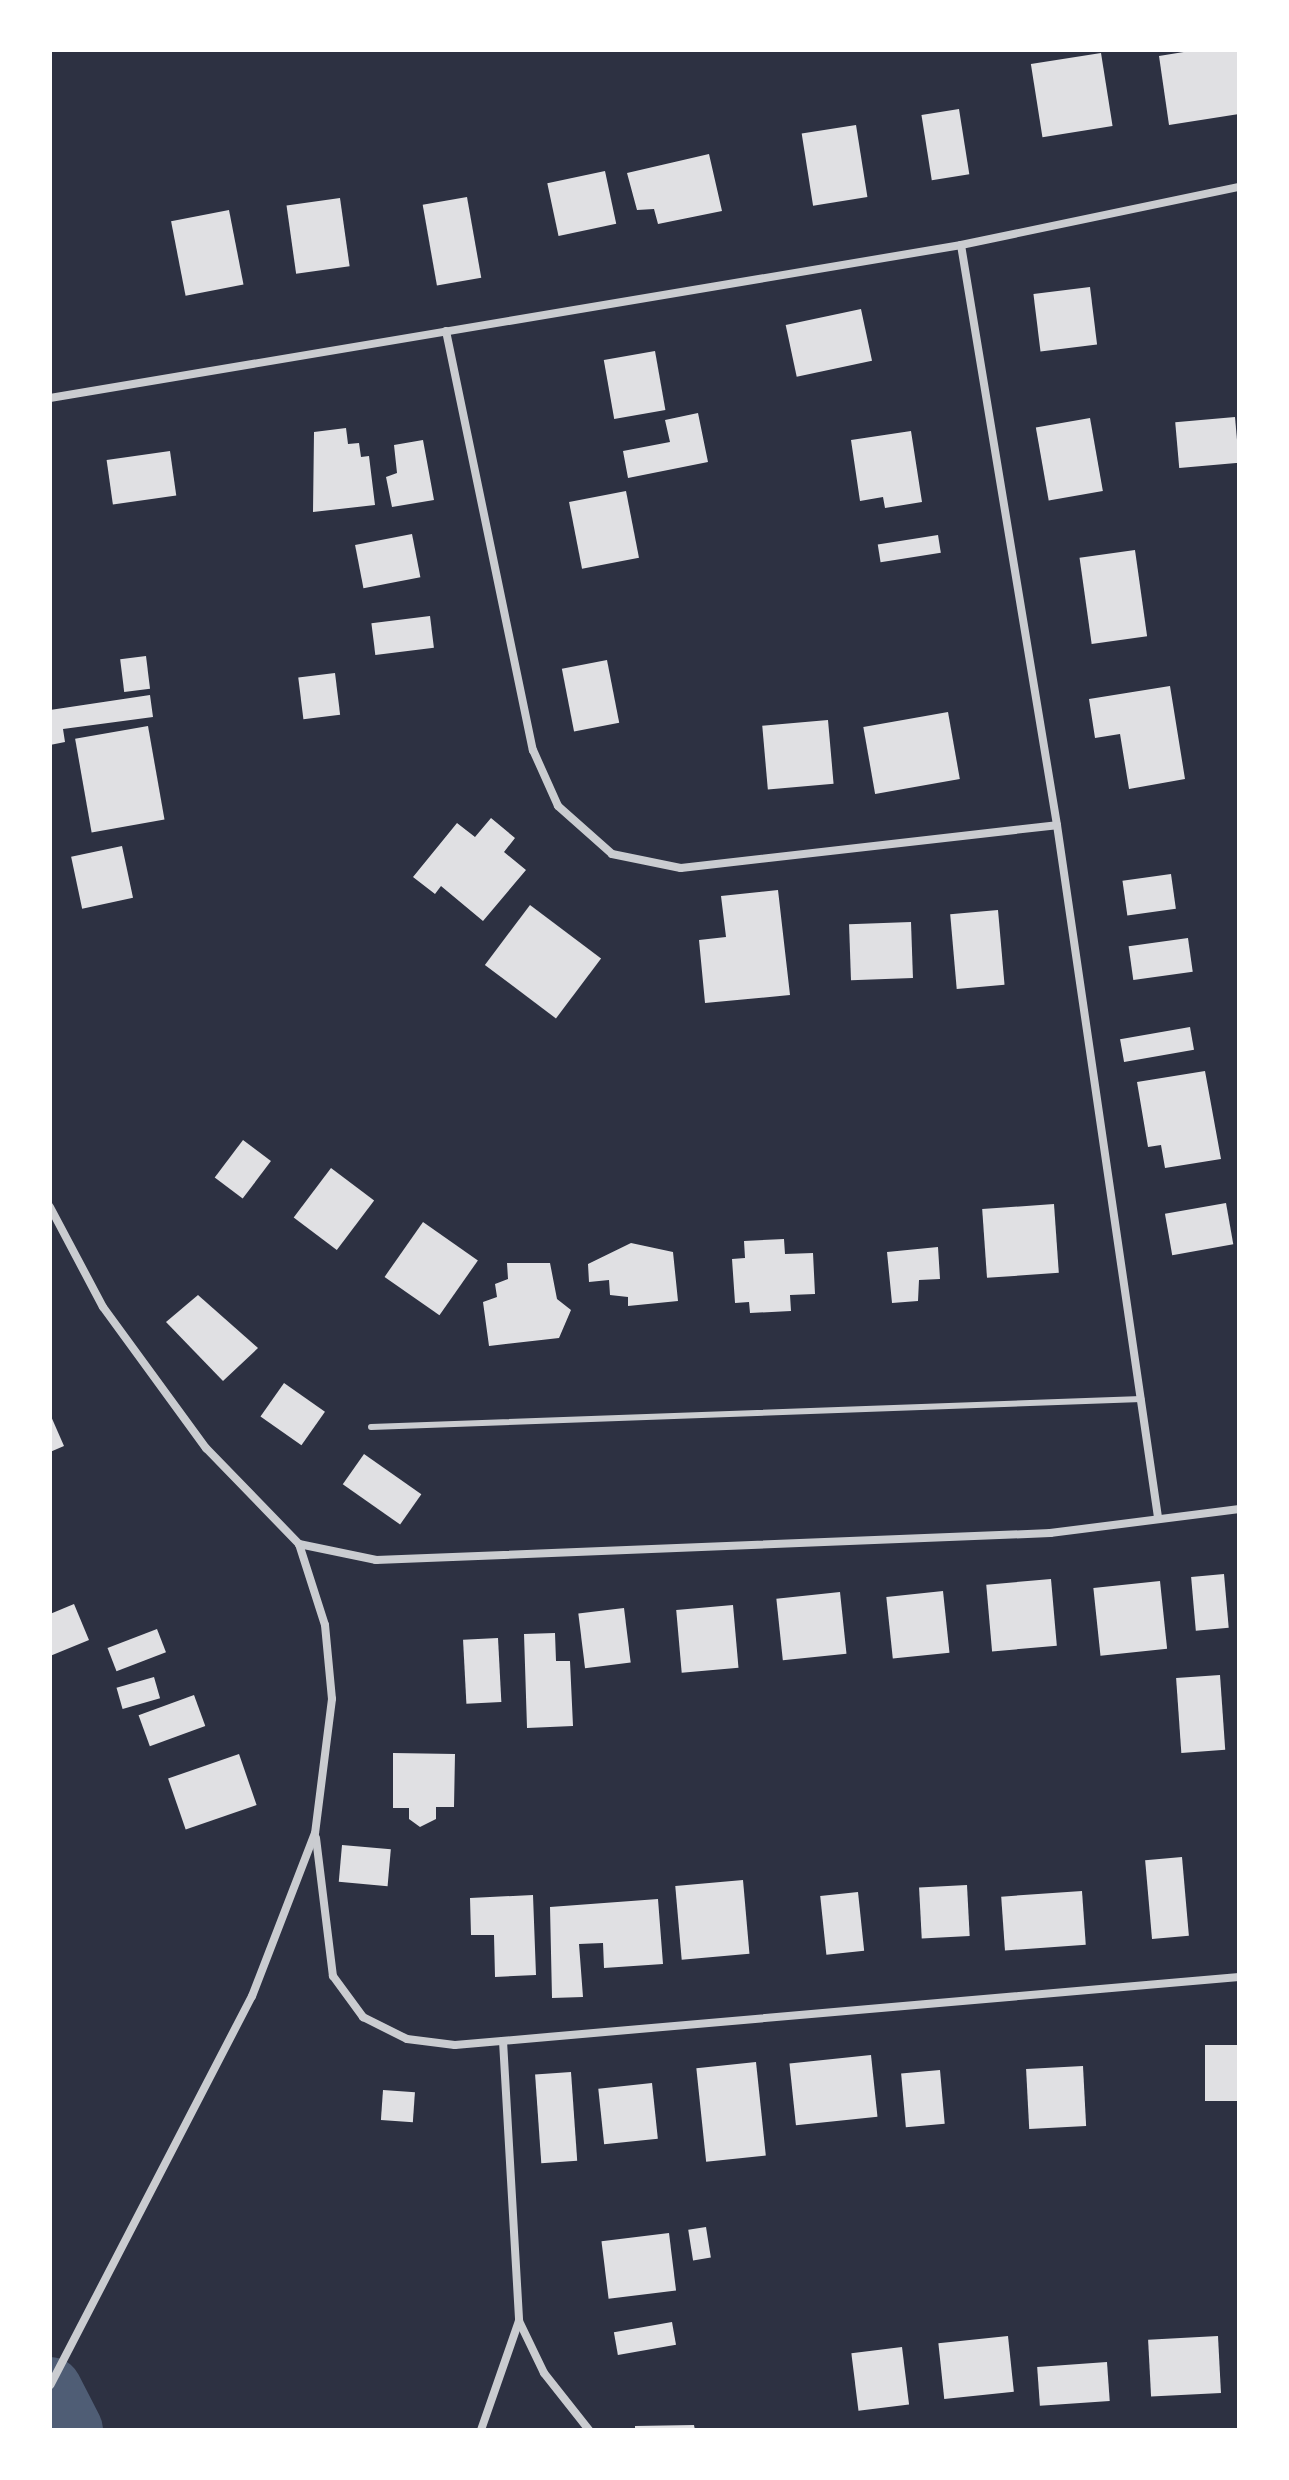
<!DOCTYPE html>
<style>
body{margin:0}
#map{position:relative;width:1289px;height:2480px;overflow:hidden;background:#2d3142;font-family:Overpass,sans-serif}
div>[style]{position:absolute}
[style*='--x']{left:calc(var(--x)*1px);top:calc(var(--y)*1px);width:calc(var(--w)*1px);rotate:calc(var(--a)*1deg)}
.river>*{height:64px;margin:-32px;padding:0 32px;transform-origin:32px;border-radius:32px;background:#4f5d75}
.building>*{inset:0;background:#e0e0e3;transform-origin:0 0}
.service>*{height:6px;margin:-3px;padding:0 3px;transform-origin:3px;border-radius:3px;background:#caccd0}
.minor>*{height:8px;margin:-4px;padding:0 4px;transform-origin:4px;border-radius:4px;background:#caccd0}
span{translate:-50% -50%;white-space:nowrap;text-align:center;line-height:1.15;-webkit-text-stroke:7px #fff;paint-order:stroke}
.frame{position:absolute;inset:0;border:52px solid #fff;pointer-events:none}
</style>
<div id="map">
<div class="river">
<div style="--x:50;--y:2389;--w:46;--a:62.9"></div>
</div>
<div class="building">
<div style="clip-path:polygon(1196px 50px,1239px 50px,1239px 114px,1169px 125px,1159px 56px)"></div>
<div style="left:1101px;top:53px;width:74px;height:71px;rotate:81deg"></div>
<div style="left:959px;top:109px;width:66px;height:38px;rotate:81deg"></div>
<div style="left:856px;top:125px;width:73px;height:55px;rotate:81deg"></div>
<div style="clip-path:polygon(709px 154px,722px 211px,658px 224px,654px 209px,637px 210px,627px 173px)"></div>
<div style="left:605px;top:171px;width:54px;height:59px;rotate:78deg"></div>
<div style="left:467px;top:197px;width:82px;height:45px;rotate:80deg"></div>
<div style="left:340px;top:198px;width:69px;height:54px;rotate:82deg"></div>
<div style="left:229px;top:210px;width:76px;height:59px;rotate:79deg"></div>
<div style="left:1090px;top:287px;width:58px;height:57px;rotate:83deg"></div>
<div style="left:861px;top:309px;width:53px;height:77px;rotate:78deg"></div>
<div style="left:655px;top:351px;width:60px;height:52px;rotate:80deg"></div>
<div style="clip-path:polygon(698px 413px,708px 462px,628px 478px,623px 451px,670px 442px,665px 420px)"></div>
<div style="left:1235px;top:417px;width:46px;height:60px;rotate:85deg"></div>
<div style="left:1090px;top:418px;width:74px;height:55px;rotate:80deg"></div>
<div style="clip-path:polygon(346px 428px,348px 444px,359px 443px,361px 457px,369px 456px,375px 505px,313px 512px,314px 432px)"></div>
<div style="clip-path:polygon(911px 431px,922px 502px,885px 508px,883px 497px,860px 501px,851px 440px)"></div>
<div style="clip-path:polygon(423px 440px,434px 500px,392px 507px,386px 477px,397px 473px,394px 445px)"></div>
<div style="left:170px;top:451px;width:45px;height:64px;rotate:82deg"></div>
<div style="left:626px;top:491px;width:68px;height:58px;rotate:79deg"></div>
<div style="left:412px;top:534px;width:44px;height:58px;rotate:79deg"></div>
<div style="left:938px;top:535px;width:18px;height:61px;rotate:81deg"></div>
<div style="left:1135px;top:550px;width:87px;height:56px;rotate:82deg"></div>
<div style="left:430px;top:616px;width:32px;height:59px;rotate:83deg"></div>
<div style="left:146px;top:656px;width:33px;height:26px;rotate:83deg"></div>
<div style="left:607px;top:660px;width:64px;height:46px;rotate:79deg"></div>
<div style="left:335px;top:673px;width:42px;height:37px;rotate:83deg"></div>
<div style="clip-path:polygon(1170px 686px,1185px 779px,1129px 789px,1120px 734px,1095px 738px,1089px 699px)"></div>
<div style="clip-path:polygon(150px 695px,153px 717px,63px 729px,65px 742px,50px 745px,50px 710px)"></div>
<div style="left:948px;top:712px;width:68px;height:86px;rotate:80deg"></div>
<div style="left:828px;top:720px;width:64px;height:66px;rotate:85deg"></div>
<div style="left:148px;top:726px;width:95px;height:74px;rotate:80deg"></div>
<div style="clip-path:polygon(491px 818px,515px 838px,504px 852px,526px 870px,483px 921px,441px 886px,435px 894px,413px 877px,457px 823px,475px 837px)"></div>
<div style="left:122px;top:846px;width:53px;height:52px;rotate:78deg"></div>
<div style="left:1171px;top:874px;width:35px;height:49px;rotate:82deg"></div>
<div style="clip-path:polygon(778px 890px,790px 995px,705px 1003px,699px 940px,726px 937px,721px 896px)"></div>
<div style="left:530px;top:905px;width:89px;height:75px;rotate:37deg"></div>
<div style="left:998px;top:910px;width:75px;height:48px;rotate:85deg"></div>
<div style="left:911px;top:922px;width:56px;height:62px;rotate:88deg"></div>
<div style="left:1188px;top:938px;width:34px;height:60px;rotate:82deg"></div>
<div style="left:1190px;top:1027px;width:23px;height:71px;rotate:80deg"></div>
<div style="clip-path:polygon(1205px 1071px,1221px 1159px,1165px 1168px,1161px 1145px,1148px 1147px,1137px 1082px)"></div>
<div style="left:243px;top:1140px;width:35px;height:47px;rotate:37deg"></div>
<div style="left:331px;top:1168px;width:54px;height:62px;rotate:37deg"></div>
<div style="left:1226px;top:1203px;width:42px;height:62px;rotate:80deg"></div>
<div style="left:1054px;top:1204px;width:69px;height:72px;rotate:86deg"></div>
<div style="left:423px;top:1222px;width:67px;height:67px;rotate:35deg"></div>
<div style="clip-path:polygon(784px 1239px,785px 1254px,813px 1253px,815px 1294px,790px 1295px,791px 1311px,750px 1313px,749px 1302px,735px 1303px,732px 1259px,745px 1258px,744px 1241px)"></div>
<div style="clip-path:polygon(631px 1243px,673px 1252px,678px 1301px,628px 1306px,628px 1297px,610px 1295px,609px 1280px,589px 1282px,588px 1264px)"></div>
<div style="clip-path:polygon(938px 1247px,940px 1279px,919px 1280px,918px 1301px,892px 1303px,887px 1252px)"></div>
<div style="clip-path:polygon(507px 1263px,550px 1263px,557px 1299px,571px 1310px,559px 1338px,489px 1346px,483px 1302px,497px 1297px,495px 1284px,508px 1279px)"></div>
<div style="clip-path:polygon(198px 1295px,258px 1348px,223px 1381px,166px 1322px)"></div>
<div style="left:284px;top:1383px;width:50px;height:41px;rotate:35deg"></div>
<div style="clip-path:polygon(50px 1414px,64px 1446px,50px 1452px)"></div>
<div style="left:364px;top:1454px;width:70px;height:37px;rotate:35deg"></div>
<div style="left:1224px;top:1574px;width:54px;height:33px;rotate:85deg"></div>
<div style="left:1051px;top:1579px;width:67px;height:65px;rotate:85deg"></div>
<div style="left:1160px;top:1581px;width:68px;height:67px;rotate:84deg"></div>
<div style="left:943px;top:1591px;width:62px;height:57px;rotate:84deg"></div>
<div style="left:840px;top:1592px;width:62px;height:64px;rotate:84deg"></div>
<div style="clip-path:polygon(74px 1604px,89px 1640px,50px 1656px,50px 1614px)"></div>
<div style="left:733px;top:1605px;width:63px;height:57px;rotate:85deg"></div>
<div style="left:624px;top:1608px;width:55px;height:46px;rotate:83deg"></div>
<div style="left:157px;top:1629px;width:25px;height:53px;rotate:69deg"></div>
<div style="clip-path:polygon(555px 1633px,556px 1661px,570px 1661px,573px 1726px,527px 1728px,524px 1634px)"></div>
<div style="left:498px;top:1638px;width:64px;height:35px;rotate:87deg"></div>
<div style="left:1220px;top:1675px;width:75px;height:44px;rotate:86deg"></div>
<div style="left:154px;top:1677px;width:22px;height:39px;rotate:74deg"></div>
<div style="left:194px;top:1695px;width:33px;height:59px;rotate:70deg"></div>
<div style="clip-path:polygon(393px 1753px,455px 1754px,454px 1807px,436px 1807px,436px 1819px,420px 1827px,409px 1819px,409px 1808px,393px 1808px)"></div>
<div style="left:239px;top:1754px;width:54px;height:75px;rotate:71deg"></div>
<div style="left:342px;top:1845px;width:49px;height:37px;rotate:5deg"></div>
<div style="left:1182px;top:1857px;width:79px;height:37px;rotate:85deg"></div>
<div style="left:743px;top:1880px;width:74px;height:68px;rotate:85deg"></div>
<div style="left:967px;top:1885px;width:51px;height:48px;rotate:87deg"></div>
<div style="left:1082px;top:1891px;width:54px;height:81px;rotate:86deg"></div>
<div style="left:858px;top:1892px;width:59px;height:38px;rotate:84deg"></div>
<div style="clip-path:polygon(533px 1895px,536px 1975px,495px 1977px,494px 1935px,471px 1935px,470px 1898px)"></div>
<div style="clip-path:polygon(658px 1899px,663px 1964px,604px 1968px,603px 1943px,579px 1944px,583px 1997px,552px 1998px,550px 1907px)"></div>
<div style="left:1239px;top:2045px;width:56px;height:34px;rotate:90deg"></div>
<div style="left:871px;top:2055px;width:62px;height:82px;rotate:84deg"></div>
<div style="left:756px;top:2062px;width:94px;height:60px;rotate:84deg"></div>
<div style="left:1083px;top:2066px;width:60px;height:57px;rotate:87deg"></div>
<div style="left:940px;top:2070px;width:54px;height:39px;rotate:85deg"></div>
<div style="left:571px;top:2072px;width:89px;height:36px;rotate:86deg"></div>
<div style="left:652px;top:2083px;width:56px;height:54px;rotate:84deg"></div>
<div style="left:383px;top:2090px;width:32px;height:30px;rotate:4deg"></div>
<div style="left:706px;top:2227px;width:31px;height:18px;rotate:81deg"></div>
<div style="left:669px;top:2233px;width:58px;height:68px;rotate:83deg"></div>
<div style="left:672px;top:2322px;width:23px;height:59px;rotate:80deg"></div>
<div style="left:1008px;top:2336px;width:56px;height:70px;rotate:84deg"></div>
<div style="left:1218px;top:2336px;width:57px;height:70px;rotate:87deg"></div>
<div style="left:902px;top:2347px;width:58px;height:51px;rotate:83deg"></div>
<div style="left:1107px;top:2362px;width:39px;height:70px;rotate:86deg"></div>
<div style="clip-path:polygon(694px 2425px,695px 2430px,635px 2430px,635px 2426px)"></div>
</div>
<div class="service">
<div style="--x:371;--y:1427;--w:771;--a:-2.08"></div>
</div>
<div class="minor">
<div style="--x:961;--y:245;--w:588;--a:80.6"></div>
<div style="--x:1057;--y:825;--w:699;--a:81.7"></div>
<div style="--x:446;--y:331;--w:428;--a:78.3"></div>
<div style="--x:533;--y:750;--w:61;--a:65.9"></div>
<div style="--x:558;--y:806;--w:72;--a:41.6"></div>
<div style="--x:612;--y:854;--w:70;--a:11.5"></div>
<div style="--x:681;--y:868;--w:378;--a:-6.5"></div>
<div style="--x:50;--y:398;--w:924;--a:-9.53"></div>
<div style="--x:961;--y:245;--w:284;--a:-11.8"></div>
<div style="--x:50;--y:1207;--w:113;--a:62.1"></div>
<div style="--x:103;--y:1307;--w:175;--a:53.9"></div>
<div style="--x:206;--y:1448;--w:134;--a:45.9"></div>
<div style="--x:299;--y:1544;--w:85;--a:72.2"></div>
<div style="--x:325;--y:1625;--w:74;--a:84.6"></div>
<div style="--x:332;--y:1699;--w:135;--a:97.2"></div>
<div style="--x:315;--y:1833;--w:175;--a:111.1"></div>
<div style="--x:252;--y:1996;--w:438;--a:117.4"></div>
<div style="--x:299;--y:1544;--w:79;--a:11.7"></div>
<div style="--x:376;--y:1560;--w:675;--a:-2.29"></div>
<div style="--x:1050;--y:1533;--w:191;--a:-7.2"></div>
<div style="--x:316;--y:1838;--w:139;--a:83"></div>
<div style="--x:333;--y:1976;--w:51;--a:53.8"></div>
<div style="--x:363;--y:2017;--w:49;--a:26.6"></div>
<div style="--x:407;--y:2039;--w:48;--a:7.1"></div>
<div style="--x:455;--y:2045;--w:787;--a:-4.96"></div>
<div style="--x:503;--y:2041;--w:280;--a:86.7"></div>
<div style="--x:519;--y:2321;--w:58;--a:64.3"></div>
<div style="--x:544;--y:2373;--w:73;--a:51.7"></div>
<div style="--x:481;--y:2430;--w:115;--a:-70.8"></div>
</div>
<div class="frame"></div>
</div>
